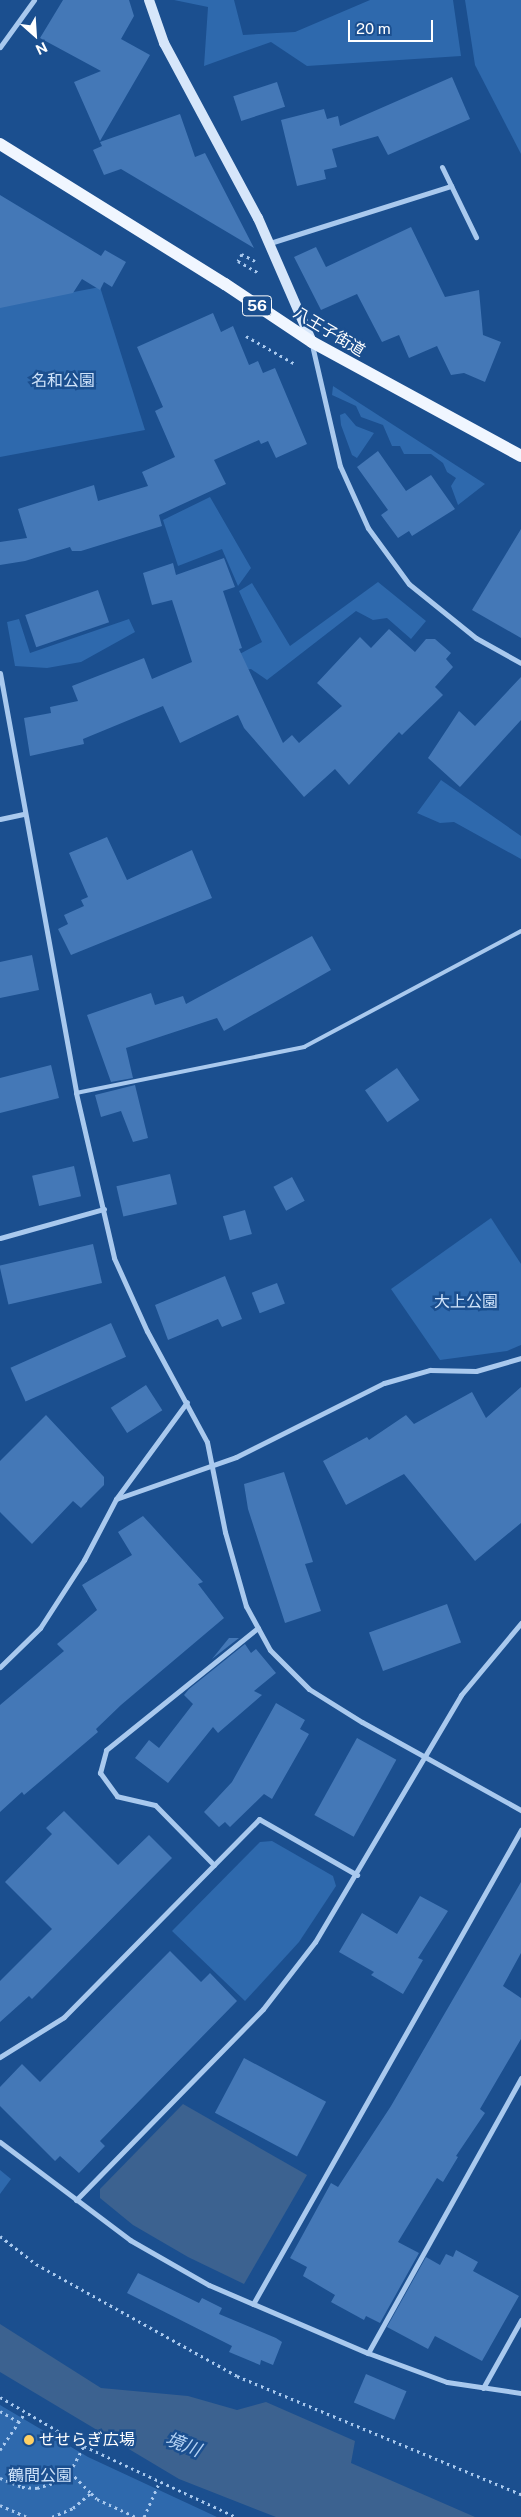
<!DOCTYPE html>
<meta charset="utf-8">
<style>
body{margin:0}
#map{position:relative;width:521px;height:2517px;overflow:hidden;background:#1b4f8f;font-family:"Public Sans","Noto Sans JP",sans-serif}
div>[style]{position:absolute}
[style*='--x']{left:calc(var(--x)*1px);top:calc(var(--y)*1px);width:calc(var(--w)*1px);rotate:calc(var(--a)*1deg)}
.green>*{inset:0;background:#2e69ad}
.water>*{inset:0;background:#3c6290}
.building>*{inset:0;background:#4478b7;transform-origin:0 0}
.path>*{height:3px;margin-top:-1.5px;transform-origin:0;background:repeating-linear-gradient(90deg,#a9c9ee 0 2.5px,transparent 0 6.5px)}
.lane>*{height:4px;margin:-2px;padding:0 2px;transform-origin:2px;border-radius:2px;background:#a9c9ee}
.street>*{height:5px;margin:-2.5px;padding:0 2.5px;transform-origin:2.5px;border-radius:2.5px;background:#a9c9ee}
.secondary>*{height:10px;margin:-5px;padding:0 5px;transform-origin:5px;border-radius:5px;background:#d6e6fa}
.primary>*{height:12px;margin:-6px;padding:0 6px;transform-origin:6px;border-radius:6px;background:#f0f6ff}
.dots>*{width:14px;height:14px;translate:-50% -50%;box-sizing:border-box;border:2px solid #1b4f8f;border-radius:50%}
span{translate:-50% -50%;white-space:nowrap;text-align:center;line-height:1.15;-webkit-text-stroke:5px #1b4f8f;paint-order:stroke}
.shield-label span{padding:1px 4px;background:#1b4f8f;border:1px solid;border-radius:4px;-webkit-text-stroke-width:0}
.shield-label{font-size:15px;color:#fff;font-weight:700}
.street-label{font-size:16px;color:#fff}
.park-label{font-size:16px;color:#cfe3fa}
.poi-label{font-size:16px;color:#fff}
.left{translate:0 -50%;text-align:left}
.water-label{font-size:18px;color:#b5d3f5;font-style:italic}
.north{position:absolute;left:10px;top:10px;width:50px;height:50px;-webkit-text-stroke:4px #1b4f8f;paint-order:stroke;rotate:154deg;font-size:14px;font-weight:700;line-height:20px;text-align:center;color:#fff}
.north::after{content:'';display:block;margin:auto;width:18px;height:22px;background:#fff;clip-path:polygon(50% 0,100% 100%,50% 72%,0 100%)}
.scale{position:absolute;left:348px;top:20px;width:85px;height:22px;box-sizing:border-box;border:2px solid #fff;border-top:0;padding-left:6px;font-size:15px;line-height:18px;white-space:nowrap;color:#fff;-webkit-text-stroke:4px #1b4f8f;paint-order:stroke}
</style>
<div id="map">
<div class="green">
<div style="clip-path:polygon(174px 0,234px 0,243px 35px,295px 32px,370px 0,453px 0,461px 56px,307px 66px,271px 42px,204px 66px,208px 7px)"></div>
<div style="clip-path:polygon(465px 0,521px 0,521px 154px,475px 65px)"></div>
<div style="clip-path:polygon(100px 287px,145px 430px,0 457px,0 306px)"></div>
<div style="clip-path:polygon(333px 386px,485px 484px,458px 505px,451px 486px,456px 478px,447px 472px,443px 463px,431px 454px,404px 454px,400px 446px,392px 446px,383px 425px,361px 417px,356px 406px,332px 395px)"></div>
<div style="clip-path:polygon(345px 413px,356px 426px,374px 433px,357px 458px,352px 455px,341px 425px,340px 415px)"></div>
<div style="clip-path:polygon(210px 497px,251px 568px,238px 586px,222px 549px,178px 566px,163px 520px)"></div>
<div style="clip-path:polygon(378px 582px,426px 621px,411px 639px,387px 618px,373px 620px,356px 611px,267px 680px,251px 669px,242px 670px,221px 664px,262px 642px,239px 591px,252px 583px,290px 646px)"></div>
<div style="clip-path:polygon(19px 619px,30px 653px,129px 619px,135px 632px,81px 662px,47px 668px,15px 666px,7px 622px)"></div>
<div style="clip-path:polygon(441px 780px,521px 836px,521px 859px,454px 822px,440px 823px,417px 813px)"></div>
<div style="clip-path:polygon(491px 1218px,521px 1264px,521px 1345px,507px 1351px,440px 1360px,391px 1289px)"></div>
<div style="clip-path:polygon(272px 1841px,333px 1876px,336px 1886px,299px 1942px,245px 2001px,172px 1931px,260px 1842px)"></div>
<div style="clip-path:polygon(0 2170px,11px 2179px,0 2194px)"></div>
<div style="clip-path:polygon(0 2405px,88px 2457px,217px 2517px,0 2517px)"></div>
</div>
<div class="water">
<div style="clip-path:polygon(183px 2104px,307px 2175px,244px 2284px,188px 2257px,133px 2225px,100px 2198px,100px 2189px)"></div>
<div style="clip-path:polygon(0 2324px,101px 2388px,188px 2396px,237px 2410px,266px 2402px,355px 2441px,351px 2463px,475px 2517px,276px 2517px,179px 2479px,0 2372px)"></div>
</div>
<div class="building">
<div style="clip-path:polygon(63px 0,129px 0,134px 16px,121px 39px,150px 55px,100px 141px,74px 82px,101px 71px,40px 38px)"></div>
<div style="clip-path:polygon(452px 77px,470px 119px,388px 155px,378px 136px,332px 149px,337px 167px,324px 170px,326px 179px,297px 186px,281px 120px,324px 109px,327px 119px,338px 116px,340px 126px)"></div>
<div style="left:277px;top:82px;width:26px;height:46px;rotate:72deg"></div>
<div style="clip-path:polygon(180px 114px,195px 157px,205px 153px,254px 248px,121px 169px,104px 175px,93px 150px,102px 146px,100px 142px)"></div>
<div style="clip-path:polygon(0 195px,101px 256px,105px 250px,126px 262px,112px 287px,104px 282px,100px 290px,82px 279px,73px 293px,0 308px)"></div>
<div style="clip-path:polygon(411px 227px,445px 297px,479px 290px,483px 335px,501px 342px,485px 382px,464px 373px,451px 375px,437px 346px,409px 358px,399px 335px,382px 342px,357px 294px,321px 310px,294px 257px,316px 247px,326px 267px)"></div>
<div style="clip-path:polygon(213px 313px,221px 332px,233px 326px,249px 365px,258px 361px,263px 373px,275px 368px,307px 444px,276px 458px,268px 441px,261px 444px,259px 440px,214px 460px,226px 484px,159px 515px,162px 526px,81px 551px,72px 551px,70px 547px,25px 561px,0 565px,0 542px,27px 538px,18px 509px,94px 485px,98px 501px,148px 486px,142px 472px,175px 457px,155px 411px,163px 407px,137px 347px)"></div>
<div style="clip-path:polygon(378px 451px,406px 491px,431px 475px,455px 509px,412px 536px,409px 531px,398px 538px,381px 515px,388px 510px,357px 467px)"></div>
<div style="clip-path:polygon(521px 529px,521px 638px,472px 610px)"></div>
<div style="clip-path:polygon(224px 558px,235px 587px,223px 591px,242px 648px,239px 649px,283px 743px,292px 735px,299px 743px,342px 706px,317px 683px,360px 637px,371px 648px,389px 629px,415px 652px,426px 639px,435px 639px,451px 653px,446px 659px,453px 667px,435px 687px,443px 695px,402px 735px,399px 732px,349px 785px,335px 769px,304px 797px,244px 728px,238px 715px,180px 743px,163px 706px,83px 739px,84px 744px,30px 756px,24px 718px,51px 713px,50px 707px,78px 701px,72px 686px,144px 658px,152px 679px,192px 662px,172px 600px,152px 605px,143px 573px,173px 563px,176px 575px)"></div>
<div style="left:98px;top:590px;width:34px;height:77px;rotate:71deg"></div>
<div style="clip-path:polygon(521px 677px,521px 720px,460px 787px,428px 758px,459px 711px,475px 726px)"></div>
<div style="clip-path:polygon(107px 837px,127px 880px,192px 850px,212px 898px,71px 955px,58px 929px,68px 924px,64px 915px,84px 906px,81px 900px,88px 897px,69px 853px)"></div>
<div style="clip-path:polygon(312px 936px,331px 970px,224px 1031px,217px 1018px,126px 1048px,133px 1078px,111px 1082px,87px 1015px,151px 993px,155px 1005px,183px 996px,186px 1004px)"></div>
<div style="clip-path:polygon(32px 955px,39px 990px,0 998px,0 962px)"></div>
<div style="clip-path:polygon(51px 1065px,59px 1098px,0 1113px,0 1078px)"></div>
<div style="left:397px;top:1068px;width:39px;height:39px;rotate:55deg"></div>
<div style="clip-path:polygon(135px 1085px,148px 1138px,133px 1142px,121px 1111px,101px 1117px,95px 1095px)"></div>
<div style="left:74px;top:1166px;width:31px;height:43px;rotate:77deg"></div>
<div style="left:170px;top:1174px;width:31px;height:55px;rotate:77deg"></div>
<div style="left:292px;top:1177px;width:27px;height:21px;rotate:62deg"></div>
<div style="left:245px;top:1210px;width:25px;height:23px;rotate:74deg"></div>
<div style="left:93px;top:1244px;width:40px;height:96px;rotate:77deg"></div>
<div style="clip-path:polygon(225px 1276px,242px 1319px,222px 1327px,218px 1319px,168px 1340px,155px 1305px)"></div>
<div style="left:277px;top:1283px;width:22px;height:27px;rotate:69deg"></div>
<div style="left:111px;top:1323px;width:37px;height:110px;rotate:66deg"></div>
<div style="left:146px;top:1385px;width:30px;height:42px;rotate:57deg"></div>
<div style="clip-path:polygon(521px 1387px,521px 1523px,475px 1561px,404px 1474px,346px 1505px,323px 1461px,367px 1437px,369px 1440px,406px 1415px,414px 1424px,472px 1392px,486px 1418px)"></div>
<div style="clip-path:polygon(46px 1415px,104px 1477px,104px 1485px,81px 1508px,73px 1501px,32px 1544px,0 1512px,0 1461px)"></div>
<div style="clip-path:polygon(284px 1472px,313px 1562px,305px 1564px,321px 1611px,285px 1623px,248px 1509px,244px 1484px)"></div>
<div style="clip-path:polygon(143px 1516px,203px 1582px,198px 1584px,224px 1618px,121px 1705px,96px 1729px,98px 1732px,50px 1773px,24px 1795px,22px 1792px,0 1812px,0 1705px,64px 1651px,57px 1644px,97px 1610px,82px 1585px,132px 1555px,118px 1532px)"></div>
<div style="left:447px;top:1604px;width:41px;height:83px;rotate:70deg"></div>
<div style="clip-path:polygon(229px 1638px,239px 1638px,212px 1659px)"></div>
<div style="clip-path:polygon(245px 1644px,251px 1653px,256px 1649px,276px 1673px,254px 1691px,262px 1695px,218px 1733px,213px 1727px,168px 1783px,135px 1758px,149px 1740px,159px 1748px,193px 1704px,184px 1695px,189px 1689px)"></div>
<div style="clip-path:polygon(276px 1703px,305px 1720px,300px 1729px,309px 1734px,272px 1799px,264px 1794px,230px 1827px,225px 1822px,219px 1827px,204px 1812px,232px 1782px)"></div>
<div style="left:357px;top:1738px;width:45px;height:88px;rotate:29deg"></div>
<div style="clip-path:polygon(64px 1811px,118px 1865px,149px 1835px,172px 1858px,32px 1999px,29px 1996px,0 2022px,0 1981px,52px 1929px,5px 1882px,52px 1834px,46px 1828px)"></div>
<div style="clip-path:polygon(521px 1882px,521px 1953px,503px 1986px,521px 1998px,521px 2039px,480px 2109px,485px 2113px,456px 2156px,458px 2157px,443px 2182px,437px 2178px,398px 2242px,419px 2253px,380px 2323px,366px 2316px,364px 2320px,331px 2302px,335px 2295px,303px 2276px,307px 2267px,290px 2258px,331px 2183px,338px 2187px,391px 2106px)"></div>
<div style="clip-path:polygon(420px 1896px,448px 1911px,418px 1958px,423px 1960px,403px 1994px,371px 1975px,374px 1972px,339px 1952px,362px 1913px,397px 1934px)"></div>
<div style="clip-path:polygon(170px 1951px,201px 1982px,210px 1973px,237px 2001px,100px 2141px,105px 2146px,79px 2173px,60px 2156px,55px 2161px,0 2106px,0 2087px,22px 2064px,40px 2082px)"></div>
<div style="left:244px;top:2058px;width:93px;height:62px;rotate:28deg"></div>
<div style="clip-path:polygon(456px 2250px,478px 2262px,473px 2271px,519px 2296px,482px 2361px,435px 2336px,428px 2349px,387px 2327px,426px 2257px,440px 2265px,446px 2254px,453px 2257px)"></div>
<div style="clip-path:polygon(138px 2273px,199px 2303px,202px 2298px,222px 2308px,219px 2314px,276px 2338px,282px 2342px,273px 2365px,261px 2360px,260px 2365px,229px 2352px,232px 2346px,127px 2293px)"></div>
<div style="left:366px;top:2374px;width:44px;height:31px;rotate:23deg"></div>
</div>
<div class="path">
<div style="--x:255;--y:261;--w:15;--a:-152"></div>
<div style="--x:242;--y:254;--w:8;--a:120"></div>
<div style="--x:238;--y:261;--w:24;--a:30"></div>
<div style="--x:246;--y:336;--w:56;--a:29.7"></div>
<div style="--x:0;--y:2236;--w:46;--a:37.9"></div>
<div style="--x:36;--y:2264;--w:230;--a:29.1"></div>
<div style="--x:237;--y:2376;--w:308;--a:22.6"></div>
<div style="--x:0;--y:2397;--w:97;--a:30.3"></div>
<div style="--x:84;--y:2446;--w:168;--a:25"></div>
<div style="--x:0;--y:2411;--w:22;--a:30"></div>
<div style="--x:0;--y:2450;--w:45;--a:-56"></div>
<div style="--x:70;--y:2472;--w:30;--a:45"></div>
<div style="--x:0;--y:2478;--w:24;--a:22"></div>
<div style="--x:22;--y:2487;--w:15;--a:4"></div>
<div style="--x:37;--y:2488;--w:17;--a:-17"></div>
<div style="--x:53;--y:2483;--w:20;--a:-33"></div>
<div style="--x:70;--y:2472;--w:30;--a:-62"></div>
<div style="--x:0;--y:2505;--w:30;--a:24"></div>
<div style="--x:52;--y:2517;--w:23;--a:-23"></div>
<div style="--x:73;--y:2508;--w:23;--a:-40"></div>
<div style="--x:91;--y:2493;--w:8;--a:45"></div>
<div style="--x:97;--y:2499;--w:43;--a:24.8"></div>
<div style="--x:144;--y:2517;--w:37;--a:-66"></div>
</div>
<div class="lane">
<div style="--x:76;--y:1093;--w:233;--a:-11.4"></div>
<div style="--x:304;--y:1047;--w:246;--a:-28.1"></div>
</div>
<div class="street">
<div style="--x:0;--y:47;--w:58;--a:-54.1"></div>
<div style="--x:442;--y:167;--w:78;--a:64.1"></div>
<div style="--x:270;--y:243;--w:190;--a:-17.5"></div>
<div style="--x:312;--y:345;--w:124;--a:77"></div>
<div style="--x:340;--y:466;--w:68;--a:65.7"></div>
<div style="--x:368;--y:528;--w:69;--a:53.8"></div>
<div style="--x:409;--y:584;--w:86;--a:38.9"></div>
<div style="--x:476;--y:638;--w:51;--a:29.1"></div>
<div style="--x:0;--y:673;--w:427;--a:79.7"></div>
<div style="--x:76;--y:1093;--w:169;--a:77"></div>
<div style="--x:114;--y:1258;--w:80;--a:65.7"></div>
<div style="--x:147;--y:1331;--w:126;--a:61.6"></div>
<div style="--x:207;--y:1442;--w:92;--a:78.7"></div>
<div style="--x:225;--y:1532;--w:77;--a:74.2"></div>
<div style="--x:246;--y:1606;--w:50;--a:61.4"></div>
<div style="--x:270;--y:1650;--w:55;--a:45"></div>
<div style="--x:309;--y:1689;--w:62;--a:31.9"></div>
<div style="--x:362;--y:1722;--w:182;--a:29"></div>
<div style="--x:0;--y:819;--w:25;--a:-12"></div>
<div style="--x:0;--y:1238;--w:108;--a:-15.6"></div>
<div style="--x:116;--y:1499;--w:127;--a:-19.3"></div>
<div style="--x:236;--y:1457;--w:165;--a:-26.6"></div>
<div style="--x:384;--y:1383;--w:48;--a:-15.8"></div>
<div style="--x:430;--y:1370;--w:46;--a:1.2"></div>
<div style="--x:476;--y:1371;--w:47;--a:-16.1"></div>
<div style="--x:0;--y:1667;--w:56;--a:-44.3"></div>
<div style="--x:40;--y:1628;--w:81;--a:-57.1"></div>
<div style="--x:84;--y:1560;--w:69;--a:-62.3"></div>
<div style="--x:116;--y:1499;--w:120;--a:-53.8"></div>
<div style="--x:214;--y:1865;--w:84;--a:-134.5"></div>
<div style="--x:155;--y:1805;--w:39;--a:-167"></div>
<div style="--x:117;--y:1796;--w:29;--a:-126"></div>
<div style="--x:100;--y:1773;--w:24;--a:-75"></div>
<div style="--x:106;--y:1750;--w:195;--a:-38.8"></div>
<div style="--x:0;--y:2057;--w:75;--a:-32"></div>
<div style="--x:64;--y:2017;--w:278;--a:-45.4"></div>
<div style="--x:259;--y:1819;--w:113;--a:29.7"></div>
<div style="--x:0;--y:2142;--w:163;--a:37"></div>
<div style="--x:130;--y:2240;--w:91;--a:29.7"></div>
<div style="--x:209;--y:2285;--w:173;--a:23.2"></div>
<div style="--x:368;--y:2353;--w:84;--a:20.2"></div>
<div style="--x:447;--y:2382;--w:75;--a:8.5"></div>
<div style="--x:76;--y:2200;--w:267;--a:-45.6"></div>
<div style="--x:263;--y:2009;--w:85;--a:-52.2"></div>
<div style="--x:315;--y:1942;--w:287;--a:-59.4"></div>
<div style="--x:461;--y:1695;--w:94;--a:-50.2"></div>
<div style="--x:253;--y:2304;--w:545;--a:-60.52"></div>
<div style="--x:368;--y:2353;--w:315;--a:-60.9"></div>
<div style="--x:483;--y:2388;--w:78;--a:-60.8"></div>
</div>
<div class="secondary">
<div style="--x:149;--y:0;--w:46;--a:70.8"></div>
<div style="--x:164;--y:43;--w:199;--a:61.8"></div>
<div style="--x:258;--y:218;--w:135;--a:66.5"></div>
</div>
<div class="primary">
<div style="--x:0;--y:144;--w:265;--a:31.9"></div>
<div style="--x:225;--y:284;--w:105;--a:33.7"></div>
<div style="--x:312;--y:342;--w:238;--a:28.6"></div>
</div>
<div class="dots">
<div style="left:29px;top:2440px;background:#ffd166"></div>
</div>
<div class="shield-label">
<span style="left:257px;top:306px">56</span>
</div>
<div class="street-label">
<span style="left:329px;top:332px;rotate:31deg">八王子街道</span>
</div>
<div class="park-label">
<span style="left:63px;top:381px">名和公園</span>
<span style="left:466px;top:1302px">大上公園</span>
<span style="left:40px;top:2476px">鶴間公園</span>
</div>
<div class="poi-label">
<span class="left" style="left:39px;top:2440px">せせらぎ広場</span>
</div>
<div class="water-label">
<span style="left:183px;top:2445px;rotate:21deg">境川</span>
</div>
<div class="north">N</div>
<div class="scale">20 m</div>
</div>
